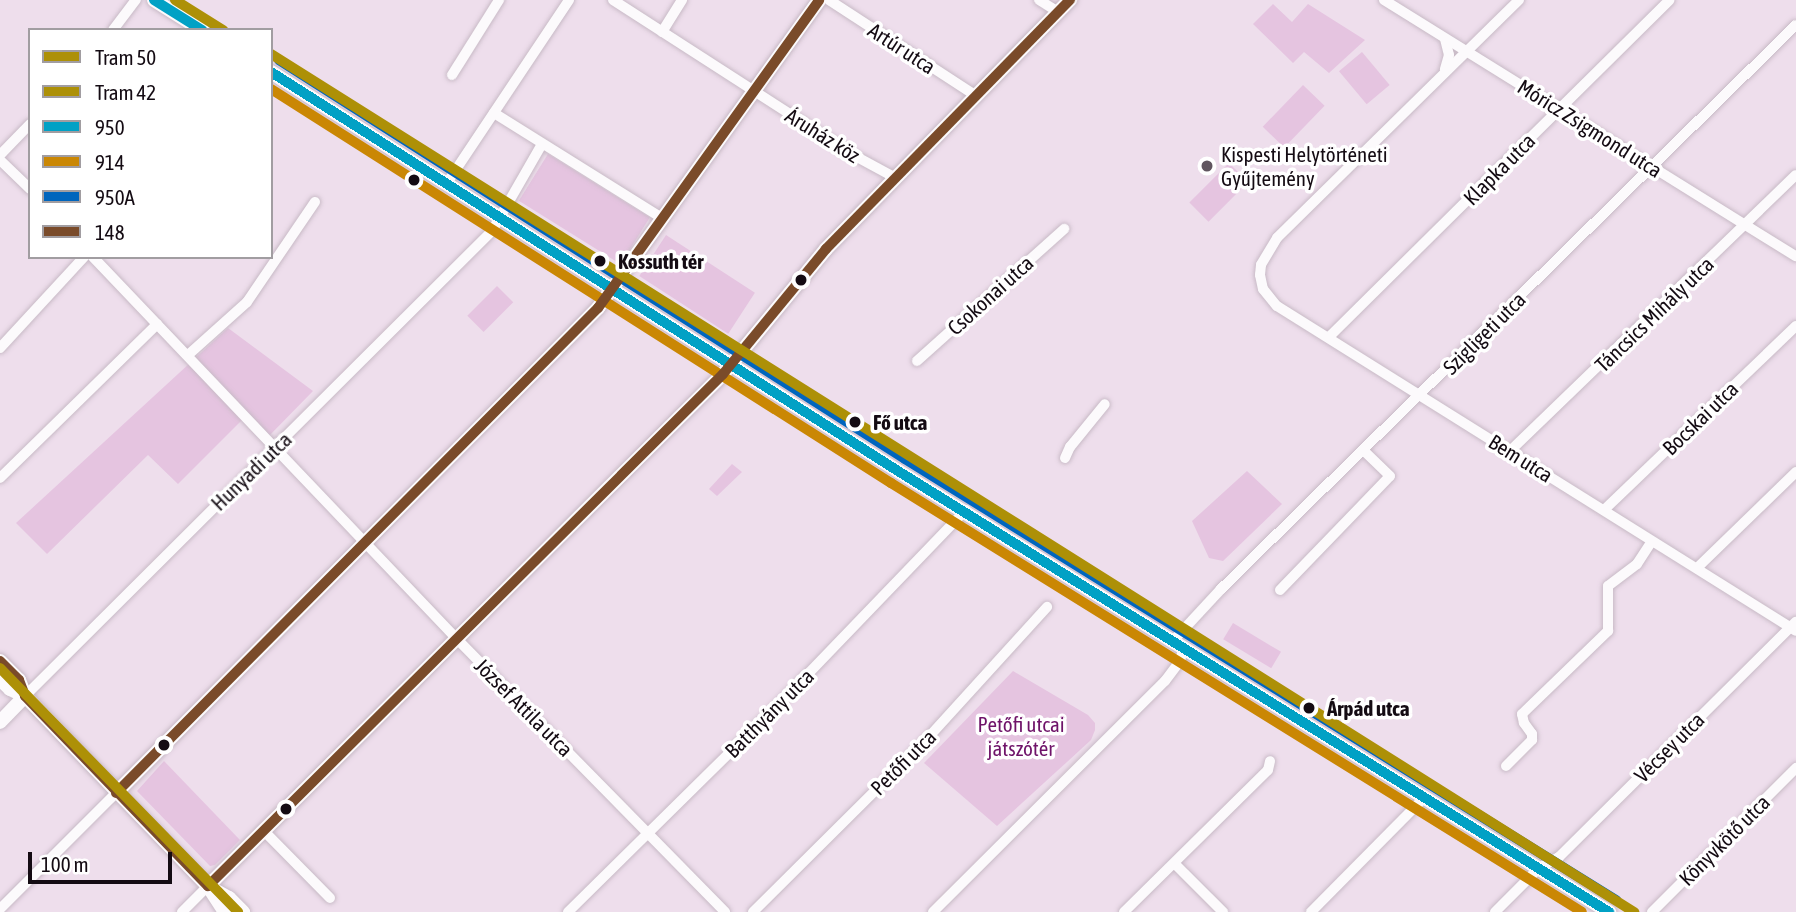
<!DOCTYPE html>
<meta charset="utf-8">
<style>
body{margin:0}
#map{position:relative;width:1796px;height:912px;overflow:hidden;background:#eedeec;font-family:"Asap Condensed",sans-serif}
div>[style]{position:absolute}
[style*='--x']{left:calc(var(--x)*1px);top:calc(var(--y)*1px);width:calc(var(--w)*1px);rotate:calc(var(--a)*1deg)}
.green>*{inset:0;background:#e5c4e0;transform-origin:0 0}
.roads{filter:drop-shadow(0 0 2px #c8bac6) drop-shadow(0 0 2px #c8bac6)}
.street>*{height:10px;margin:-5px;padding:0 5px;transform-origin:5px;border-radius:5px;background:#fcfafc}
.secondary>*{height:14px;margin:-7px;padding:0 7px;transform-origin:7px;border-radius:7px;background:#fcfafc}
.bus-1>*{height:10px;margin:-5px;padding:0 5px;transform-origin:5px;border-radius:5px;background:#01a1c5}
.bus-2>*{height:10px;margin:-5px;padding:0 5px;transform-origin:5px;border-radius:5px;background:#ca8704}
.bus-3>*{height:10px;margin:-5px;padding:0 5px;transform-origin:5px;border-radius:5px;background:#0065bd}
.bus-4>*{height:10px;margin:-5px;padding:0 5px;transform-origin:5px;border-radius:5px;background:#7a4b2a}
.tram-1>*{height:10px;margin:-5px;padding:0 5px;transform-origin:5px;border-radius:5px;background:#ad9007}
.tram-2>*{height:10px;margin:-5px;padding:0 5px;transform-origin:5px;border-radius:5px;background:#ad9007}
.dots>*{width:19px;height:19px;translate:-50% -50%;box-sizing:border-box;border:4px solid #fff;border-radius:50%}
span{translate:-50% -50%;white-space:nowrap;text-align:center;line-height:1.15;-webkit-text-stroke:7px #fff;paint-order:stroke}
.street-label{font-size:21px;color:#140b13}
.poi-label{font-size:21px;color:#140b13}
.left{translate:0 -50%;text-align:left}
.stop-label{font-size:21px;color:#140b13;font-weight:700}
.park-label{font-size:21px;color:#6f1369}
.legend{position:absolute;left:28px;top:28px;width:245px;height:231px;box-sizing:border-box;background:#fff;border:2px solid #a19da1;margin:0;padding:9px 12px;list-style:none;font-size:21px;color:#140b13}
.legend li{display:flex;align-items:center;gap:14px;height:35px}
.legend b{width:35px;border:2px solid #a19da1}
.scale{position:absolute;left:28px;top:852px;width:144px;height:32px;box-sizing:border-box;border:4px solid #140b13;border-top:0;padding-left:9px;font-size:21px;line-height:24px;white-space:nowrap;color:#140b13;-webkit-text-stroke:5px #fff;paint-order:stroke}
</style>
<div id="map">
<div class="green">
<div style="clip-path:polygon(1273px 4px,1292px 22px,1308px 4px,1365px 40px,1329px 73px,1304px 52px,1293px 63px,1253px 24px)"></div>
<div style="left:1362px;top:52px;width:43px;height:30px;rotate:50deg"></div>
<div style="left:1303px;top:85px;width:30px;height:58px;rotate:44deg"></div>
<div style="left:548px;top:154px;width:120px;height:55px;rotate:32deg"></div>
<div style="left:1229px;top:163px;width:27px;height:56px;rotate:45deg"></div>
<div style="left:666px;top:235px;width:106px;height:49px;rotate:33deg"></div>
<div style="left:497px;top:286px;width:23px;height:42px;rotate:45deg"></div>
<div style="clip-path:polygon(228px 328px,313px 391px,269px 436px,248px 414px,178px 484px,148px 455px,47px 554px,16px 523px)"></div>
<div style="clip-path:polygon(732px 464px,742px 472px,717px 496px,709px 489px)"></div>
<div style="clip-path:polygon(1247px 471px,1282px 504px,1223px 561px,1209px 558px,1192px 521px)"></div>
<div style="left:1233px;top:623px;width:56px;height:19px;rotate:31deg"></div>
<div style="clip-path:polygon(1013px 671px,1088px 715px,1095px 723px,1095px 730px,1091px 740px,997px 826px,924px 763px)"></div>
<div style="clip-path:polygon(164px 761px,240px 840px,215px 865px,210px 866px,137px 791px)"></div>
</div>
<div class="roads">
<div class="street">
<div style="--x:613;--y:0;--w:290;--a:32.8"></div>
<div style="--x:857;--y:157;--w:42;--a:28.4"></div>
<div style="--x:829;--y:0;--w:174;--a:33.1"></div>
<div style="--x:1039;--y:0;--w:22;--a:32"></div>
<div style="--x:1384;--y:0;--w:485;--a:31.9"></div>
<div style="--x:1519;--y:0;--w:339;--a:135.5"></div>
<div style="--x:1277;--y:238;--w:31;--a:121"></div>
<div style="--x:1261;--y:265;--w:10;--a:96"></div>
<div style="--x:1260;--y:275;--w:14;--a:78"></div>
<div style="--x:1263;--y:289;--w:22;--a:51"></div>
<div style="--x:1277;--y:306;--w:612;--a:32.05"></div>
<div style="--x:113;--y:30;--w:38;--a:-53"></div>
<div style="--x:662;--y:32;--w:38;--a:-58"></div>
<div style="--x:1445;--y:39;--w:16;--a:76"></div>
<div style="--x:1449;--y:55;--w:15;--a:106"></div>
<div style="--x:452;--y:75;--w:89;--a:-57.9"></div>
<div style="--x:494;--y:113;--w:198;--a:32"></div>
<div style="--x:0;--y:155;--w:43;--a:-45.9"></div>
<div style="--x:0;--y:160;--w:42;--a:44"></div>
<div style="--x:447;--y:183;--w:220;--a:-56.3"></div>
<div style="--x:93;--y:257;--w:526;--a:46.39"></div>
<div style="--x:456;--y:638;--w:384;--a:45.5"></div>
<div style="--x:1329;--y:337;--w:479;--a:-44.7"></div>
<div style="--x:0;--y:348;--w:124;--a:-47.3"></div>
<div style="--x:188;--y:355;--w:79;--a:-41.9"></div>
<div style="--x:247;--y:302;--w:121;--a:-55.8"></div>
<div style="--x:917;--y:361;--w:198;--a:-41.9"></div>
<div style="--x:1510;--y:451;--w:397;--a:-44"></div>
<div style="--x:1065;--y:458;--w:12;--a:-66"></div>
<div style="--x:1070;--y:447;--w:55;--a:-50.9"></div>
<div style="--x:0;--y:478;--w:220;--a:-44.4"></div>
<div style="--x:1604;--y:510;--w:266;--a:-43.8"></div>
<div style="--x:1697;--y:568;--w:138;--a:-44.1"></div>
<div style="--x:1280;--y:590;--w:158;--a:-46"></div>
<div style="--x:1390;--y:476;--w:36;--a:-136"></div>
<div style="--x:1172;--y:642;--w:72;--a:-47.2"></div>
<div style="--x:1221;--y:589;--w:805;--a:-44.45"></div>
<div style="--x:25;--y:696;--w:659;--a:-44.88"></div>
<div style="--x:492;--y:231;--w:100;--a:-60.1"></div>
<div style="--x:1506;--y:766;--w:37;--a:-45"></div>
<div style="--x:1532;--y:740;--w:6;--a:-90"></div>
<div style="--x:1532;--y:734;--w:14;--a:-126"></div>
<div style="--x:1524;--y:723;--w:9;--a:-103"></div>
<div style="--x:1522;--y:714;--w:120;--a:-44"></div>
<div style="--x:1608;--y:631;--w:45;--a:-90"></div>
<div style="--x:1608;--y:586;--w:36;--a:-37"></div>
<div style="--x:1637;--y:564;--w:27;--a:-57"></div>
<div style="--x:264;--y:831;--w:94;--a:45.4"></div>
<div style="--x:1175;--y:864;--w:68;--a:45"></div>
<div style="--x:0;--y:909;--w:164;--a:-45"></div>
<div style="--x:182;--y:912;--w:37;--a:-45"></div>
<div style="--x:568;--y:912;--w:298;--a:-44.6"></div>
<div style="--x:780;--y:703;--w:268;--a:-46.1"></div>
<div style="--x:753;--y:912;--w:244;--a:-44.8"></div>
<div style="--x:926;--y:740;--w:180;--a:-47.7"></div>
<div style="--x:933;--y:912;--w:327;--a:-44.9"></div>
<div style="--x:1165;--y:681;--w:25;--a:-53"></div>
<div style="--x:1180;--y:661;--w:12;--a:-76"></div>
<div style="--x:1124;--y:912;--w:202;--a:-44.6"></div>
<div style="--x:1268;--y:770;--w:9;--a:-77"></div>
<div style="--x:1311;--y:912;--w:161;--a:-45.3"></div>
<div style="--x:1495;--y:912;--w:62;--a:-45"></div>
<div style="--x:1539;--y:868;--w:23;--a:-29"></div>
<div style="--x:1559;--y:857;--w:334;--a:-44.8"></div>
<div style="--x:1652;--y:912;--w:204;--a:-45"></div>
</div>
<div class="secondary">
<div style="--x:154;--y:0;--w:57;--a:32"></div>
<div style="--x:271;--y:72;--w:743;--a:32.47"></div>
<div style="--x:898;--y:471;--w:837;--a:31.81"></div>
<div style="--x:0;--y:661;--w:27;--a:45"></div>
<div style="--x:19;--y:680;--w:17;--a:69"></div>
<div style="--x:25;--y:696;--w:264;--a:46.1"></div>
<div style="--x:208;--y:886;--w:31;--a:57"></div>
<div style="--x:0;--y:679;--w:14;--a:45"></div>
<div style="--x:10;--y:689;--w:17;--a:25"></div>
<div style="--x:0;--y:722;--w:36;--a:-46"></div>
<div style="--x:116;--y:793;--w:684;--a:-45.18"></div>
<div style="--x:598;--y:308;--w:379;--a:-54.3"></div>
<div style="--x:208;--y:886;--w:726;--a:-44.83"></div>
<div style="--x:723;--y:374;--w:162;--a:-50.5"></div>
<div style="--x:826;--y:249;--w:349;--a:-45.6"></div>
<div style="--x:209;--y:887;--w:23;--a:29"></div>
<div style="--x:229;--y:898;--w:20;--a:45"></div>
</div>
</div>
<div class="bus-1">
<div style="--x:154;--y:0;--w:57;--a:32"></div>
<div style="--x:271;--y:72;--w:743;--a:32.47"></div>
<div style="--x:898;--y:471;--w:837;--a:31.81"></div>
</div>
<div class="bus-2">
<div style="--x:271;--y:89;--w:735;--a:32.44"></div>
<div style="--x:891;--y:483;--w:813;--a:31.83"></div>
</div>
<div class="bus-3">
<div style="--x:279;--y:60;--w:742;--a:32.51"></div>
<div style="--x:905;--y:459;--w:837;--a:31.81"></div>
</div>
<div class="bus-4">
<div style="--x:0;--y:661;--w:27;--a:45"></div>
<div style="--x:19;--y:680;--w:17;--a:69"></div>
<div style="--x:25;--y:696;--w:264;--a:46.1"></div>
<div style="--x:208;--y:886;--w:726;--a:-44.83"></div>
<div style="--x:723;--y:374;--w:162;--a:-50.5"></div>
<div style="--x:826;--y:249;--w:349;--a:-45.6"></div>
<div style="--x:116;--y:793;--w:684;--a:-45.18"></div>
<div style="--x:598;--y:308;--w:379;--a:-54.3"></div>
</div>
<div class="tram-1">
<div style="--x:175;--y:0;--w:57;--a:32"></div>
<div style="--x:271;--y:54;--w:1611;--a:32.19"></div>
</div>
<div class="tram-2">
<div style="--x:0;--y:668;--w:341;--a:45.7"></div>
</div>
<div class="dots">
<div style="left:1207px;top:166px;background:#60555f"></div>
<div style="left:414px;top:180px;background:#140b13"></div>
<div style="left:600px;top:261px;background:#140b13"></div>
<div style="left:801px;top:280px;background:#140b13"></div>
<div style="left:855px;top:422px;background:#140b13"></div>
<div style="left:1309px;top:708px;background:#140b13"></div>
<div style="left:164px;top:745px;background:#140b13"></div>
<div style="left:286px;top:809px;background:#140b13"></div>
</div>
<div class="street-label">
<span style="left:902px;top:48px;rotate:33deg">Artúr utca</span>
<span style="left:1590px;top:128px;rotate:32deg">Móricz Zsigmond utca</span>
<span style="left:823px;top:135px;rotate:32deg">Áruház köz</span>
<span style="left:1499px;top:169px;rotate:-45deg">Klapka utca</span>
<span style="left:990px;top:295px;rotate:-42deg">Csokonai utca</span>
<span style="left:1654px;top:314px;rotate:-44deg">Táncsics Mihály utca</span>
<span style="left:1484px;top:333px;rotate:-45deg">Szigligeti utca</span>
<span style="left:1700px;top:418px;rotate:-44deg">Bocskai utca</span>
<span style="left:1521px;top:458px;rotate:32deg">Bem utca</span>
<span style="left:251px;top:471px;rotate:-44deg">Hunyadi utca</span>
<span style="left:524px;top:707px;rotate:45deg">József Attila utca</span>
<span style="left:769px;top:713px;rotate:-45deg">Batthyány utca</span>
<span style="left:1669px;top:747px;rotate:-45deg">Vécsey utca</span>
<span style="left:903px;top:762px;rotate:-45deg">Petőfi utca</span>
<span style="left:1724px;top:840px;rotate:-45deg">Könyvkötő utca</span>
</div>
<div class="poi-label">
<span class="left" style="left:1221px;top:166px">Kispesti Helytörténeti<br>Gyűjtemény</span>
</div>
<div class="stop-label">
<span class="left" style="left:618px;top:261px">Kossuth tér</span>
<span class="left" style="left:873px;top:422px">Fő utca</span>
<span class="left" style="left:1327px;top:708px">Árpád utca</span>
</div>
<div class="park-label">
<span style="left:1021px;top:736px">Petőfi utcai<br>játszótér</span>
</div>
<ul class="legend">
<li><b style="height:9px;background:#ad9007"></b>Tram 50</li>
<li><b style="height:9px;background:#ad9007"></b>Tram 42</li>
<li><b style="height:9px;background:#01a1c5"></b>950</li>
<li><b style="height:9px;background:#ca8704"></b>914</li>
<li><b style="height:9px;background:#0065bd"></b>950A</li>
<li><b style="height:9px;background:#7a4b2a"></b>148</li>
</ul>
<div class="scale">100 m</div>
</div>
